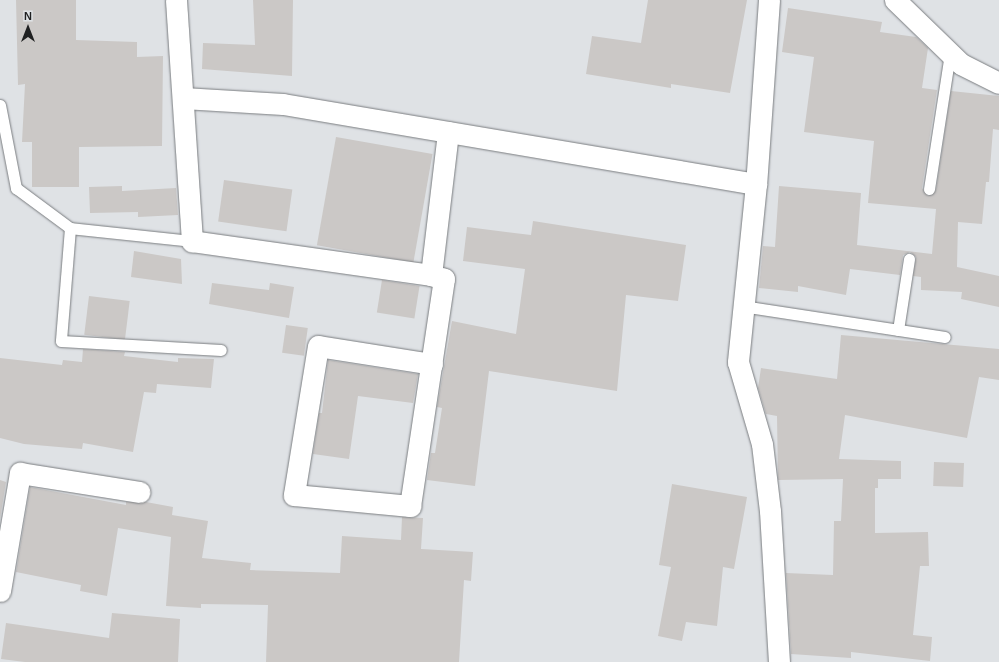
<!DOCTYPE html>
<style>
body{margin:0}
#map{position:relative;width:999px;height:662px;overflow:hidden;background:#dfe2e5;font-family:Helvetica,sans-serif}
div>[style]{position:absolute}
[style*='--x']{left:calc(var(--x)*1px);top:calc(var(--y)*1px);width:calc(var(--w)*1px);rotate:calc(var(--a)*1deg)}
.building>*{inset:0;background:#cbc8c6;transform-origin:0 0}
.roads{filter:drop-shadow(0 0 1px #7a7d80) drop-shadow(0 0 1px #7a7d80)}
.service>*{height:11px;margin:-5.5px;padding:0 5.5px;transform-origin:5.5px;border-radius:5.5px;background:#fff}
.minor>*{height:21px;margin:-10.5px;padding:0 10.5px;transform-origin:10.5px;border-radius:10.5px;background:#fff}
span{translate:-50% -50%;white-space:nowrap;text-align:center;line-height:1.15;-webkit-text-stroke:3.5px #dfe2e5;paint-order:stroke}
.north{position:absolute;left:8px;top:8px;width:40px;height:40px;-webkit-text-stroke:3px #dfe2e5;paint-order:stroke;rotate:0deg;font-size:11px;font-weight:700;line-height:16px;text-align:center;color:#1f2021}
.north::after{content:'';display:block;margin:auto;width:14px;height:18px;background:#1f2021;clip-path:polygon(50% 0,100% 100%,50% 72%,0 100%)}
</style>
<div id="map">
<div class="building">
<div style="clip-path:polygon(16px 0,76px 0,76px 40px,137px 42px,137px 57px,163px 56px,162px 146px,79px 147px,79px 187px,32px 187px,32px 142px,22px 142px,25px 84px,18px 85px)"></div>
<div style="clip-path:polygon(253px 0,293px 0,292px 76px,202px 69px,203px 43px,255px 45px)"></div>
<div style="clip-path:polygon(648px 0,747px 0,730px 93px,671px 84px,671px 88px,586px 74px,592px 36px,641px 43px)"></div>
<div style="clip-path:polygon(788px 8px,882px 22px,880px 32px,916px 37px,928px 48px,922px 88px,937px 90px,922px 188px,928px 196px,936px 190px,951px 91px,999px 96px,999px 130px,993px 129px,989px 182px,986px 182px,982px 224px,958px 222px,957px 267px,999px 276px,999px 307px,961px 299px,962px 292px,921px 290px,921px 277px,913px 276px,916px 257px,910px 252px,903px 255px,900px 275px,850px 269px,846px 295px,798px 286px,798px 292px,759px 288px,763px 246px,775px 247px,779px 186px,861px 193px,857px 245px,932px 254px,936px 209px,868px 203px,874px 141px,804px 132px,814px 57px,782px 52px)"></div>
<div style="left:336px;top:137px;width:98px;height:110px;rotate:10deg"></div>
<div style="left:224px;top:180px;width:69px;height:42px;rotate:8deg"></div>
<div style="clip-path:polygon(122px 186px,122px 191px,176px 188px,178px 215px,138px 217px,138px 212px,90px 213px,89px 187px)"></div>
<div style="clip-path:polygon(533px 221px,686px 245px,678px 301px,626px 295px,617px 391px,489px 371px,475px 486px,427px 480px,431px 453px,435px 453px,442px 408px,437px 407px,452px 321px,516px 334px,525px 269px,463px 261px,467px 227px,531px 235px)"></div>
<div style="clip-path:polygon(134px 251px,181px 259px,182px 284px,131px 277px)"></div>
<div style="left:382px;top:280px;width:38px;height:33px;rotate:9deg"></div>
<div style="clip-path:polygon(212px 283px,269px 290px,270px 283px,294px 287px,289px 318px,209px 304px)"></div>
<div style="left:89px;top:296px;width:41px;height:39px;rotate:7deg"></div>
<div style="left:286px;top:325px;width:22px;height:28px;rotate:8deg"></div>
<div style="clip-path:polygon(841px 335px,999px 349px,999px 380px,979px 377px,967px 438px,845px 415px,839px 459px,901px 461px,901px 479px,878px 479px,878px 488px,875px 488px,875px 533px,928px 532px,929px 566px,920px 566px,913px 635px,932px 637px,930px 661px,851px 652px,851px 658px,791px 654px,786px 573px,833px 575px,834px 521px,841px 521px,843px 479px,778px 480px,777px 416px,766px 414px,758px 388px,761px 368px,837px 379px)"></div>
<div style="clip-path:polygon(83px 349px,125px 352px,124px 356px,178px 362px,178px 358px,214px 359px,211px 388px,157px 384px,156px 393px,144px 392px,133px 452px,83px 443px,82px 449px,24px 444px,0 438px,0 358px,62px 365px,63px 360px,82px 362px)"></div>
<div style="clip-path:polygon(328px 360px,418px 374px,413px 403px,358px 396px,349px 459px,313px 454px,319px 413px,322px 413px)"></div>
<div style="left:934px;top:462px;width:30px;height:24px;rotate:2deg"></div>
<div style="clip-path:polygon(0 480px,6px 482px,0 519px)"></div>
<div style="clip-path:polygon(672px 484px,747px 497px,734px 569px,723px 567px,717px 626px,686px 622px,682px 641px,658px 636px,671px 567px,659px 565px)"></div>
<div style="clip-path:polygon(30px 487px,126px 505px,126px 502px,146px 502px,173px 507px,172px 515px,208px 521px,202px 558px,251px 563px,250px 570px,340px 573px,342px 536px,401px 540px,402px 517px,423px 518px,421px 549px,473px 552px,471px 581px,464px 580px,459px 662px,266px 662px,268px 605px,201px 604px,201px 608px,166px 606px,171px 537px,118px 528px,107px 596px,80px 591px,81px 585px,16px 572px)"></div>
<div style="clip-path:polygon(112px 613px,180px 619px,178px 662px,25px 662px,1px 659px,6px 623px,109px 638px)"></div>
</div>
<div class="roads">
<div class="service">
<div style="--x:0;--y:105;--w:85;--a:79.1"></div>
<div style="--x:16;--y:188;--w:67;--a:36.5"></div>
<div style="--x:70;--y:228;--w:123;--a:6.1"></div>
<div style="--x:929;--y:189;--w:137;--a:-81.2"></div>
<div style="--x:70;--y:228;--w:113;--a:94.6"></div>
<div style="--x:61;--y:341;--w:160;--a:3.2"></div>
<div style="--x:742;--y:306;--w:205;--a:8.7"></div>
<div style="--x:898;--y:330;--w:72;--a:-81.2"></div>
</div>
<div class="minor">
<div style="--x:176;--y:0;--w:242;--a:86.2"></div>
<div style="--x:192;--y:241;--w:241;--a:8.1"></div>
<div style="--x:769;--y:0;--w:184;--a:94"></div>
<div style="--x:756;--y:184;--w:179;--a:95.8"></div>
<div style="--x:738;--y:362;--w:85;--a:73.7"></div>
<div style="--x:762;--y:444;--w:67;--a:83.2"></div>
<div style="--x:770;--y:511;--w:151;--a:86.6"></div>
<div style="--x:895;--y:0;--w:92;--a:44.1"></div>
<div style="--x:961;--y:64;--w:42;--a:26.6"></div>
<div style="--x:183;--y:98;--w:100;--a:3.4"></div>
<div style="--x:283;--y:104;--w:480;--a:9.6"></div>
<div style="--x:432;--y:364;--w:115;--a:-171"></div>
<div style="--x:318;--y:346;--w:151;--a:99.2"></div>
<div style="--x:294;--y:495;--w:117;--a:5.4"></div>
<div style="--x:410;--y:506;--w:230;--a:-81.5"></div>
<div style="--x:444;--y:279;--w:14;--a:-163"></div>
<div style="--x:431;--y:275;--w:144;--a:-83.2"></div>
<div style="--x:0;--y:591;--w:120;--a:-80.4"></div>
<div style="--x:20;--y:473;--w:121;--a:9"></div>
</div>
</div>
<div class="north">N</div>
</div>
